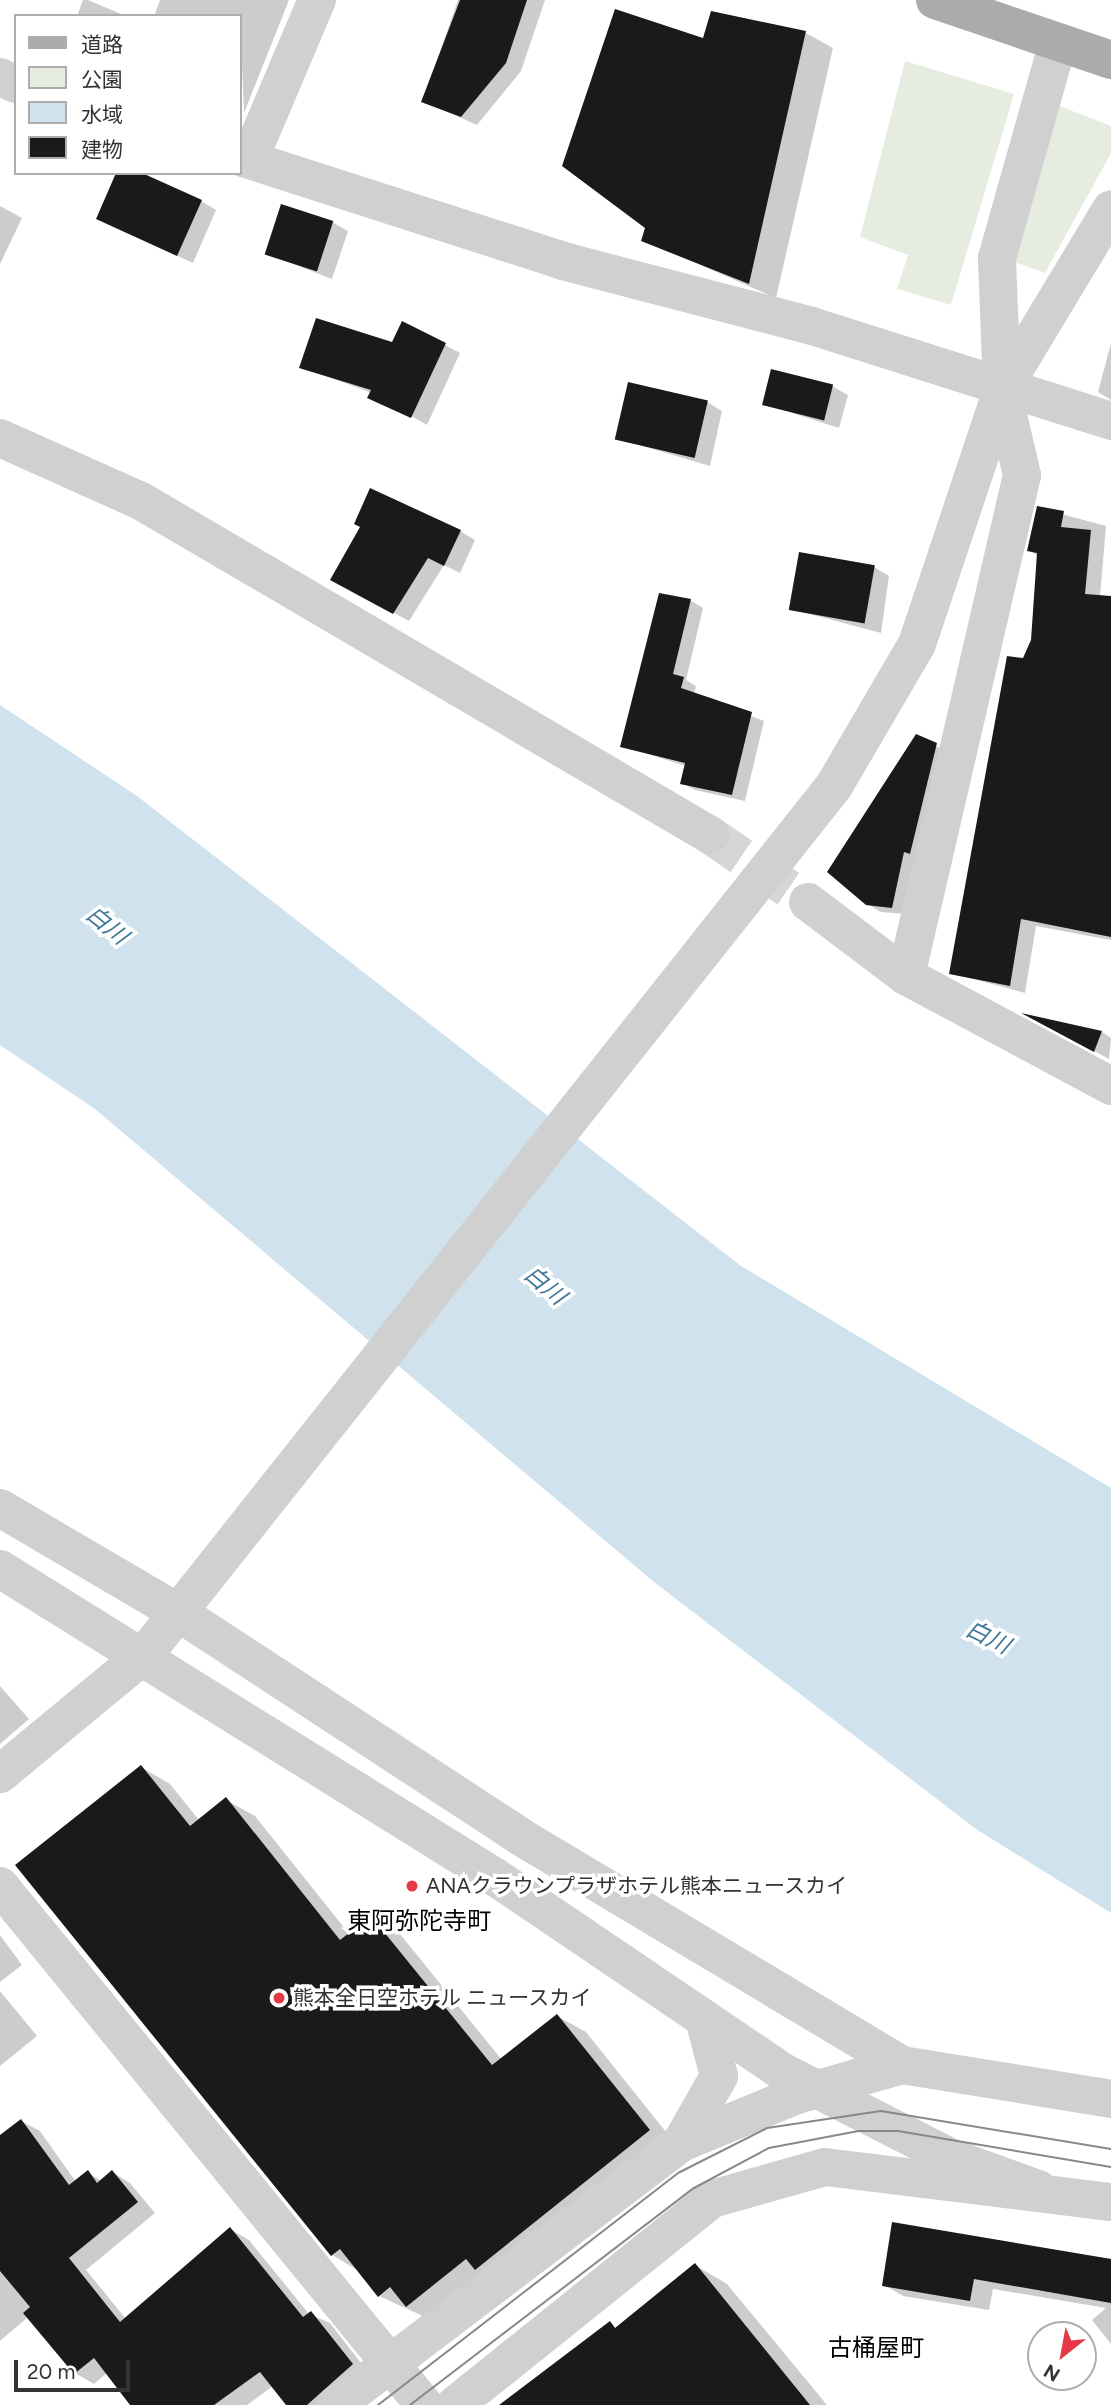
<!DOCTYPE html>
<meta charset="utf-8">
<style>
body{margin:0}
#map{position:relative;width:1111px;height:2405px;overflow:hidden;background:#fff;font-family:Figtree,"Noto Sans JP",sans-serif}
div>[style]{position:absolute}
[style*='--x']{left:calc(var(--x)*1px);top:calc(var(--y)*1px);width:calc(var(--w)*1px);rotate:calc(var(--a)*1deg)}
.green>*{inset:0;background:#e6ecdf}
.water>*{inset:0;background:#cfe2ee}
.shadow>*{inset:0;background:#0003}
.building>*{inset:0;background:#1a1a1a;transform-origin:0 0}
.minor-tunnel>*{height:38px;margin-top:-19px;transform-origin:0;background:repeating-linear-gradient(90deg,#d6d6d6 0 38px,transparent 0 57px)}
.minor>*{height:38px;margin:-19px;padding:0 19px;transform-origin:19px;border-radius:19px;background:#d0d0d0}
.tertiary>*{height:38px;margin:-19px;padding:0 19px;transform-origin:19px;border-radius:19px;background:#d0d0d0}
.primary>*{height:38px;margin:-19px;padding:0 19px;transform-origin:19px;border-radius:19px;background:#ababab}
.tram>*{height:2px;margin:-1px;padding:0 1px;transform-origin:1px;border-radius:1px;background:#888}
.dots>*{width:19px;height:19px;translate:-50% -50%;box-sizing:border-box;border:4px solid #fff;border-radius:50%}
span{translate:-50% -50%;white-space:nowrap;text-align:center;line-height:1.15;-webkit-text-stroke:7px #fff;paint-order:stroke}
.poi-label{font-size:21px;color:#333}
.left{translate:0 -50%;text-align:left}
.water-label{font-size:23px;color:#3f7597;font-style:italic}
.quarter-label{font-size:24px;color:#000}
.legend{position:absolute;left:14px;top:14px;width:228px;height:161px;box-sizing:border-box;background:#fff;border:2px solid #adadad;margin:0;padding:9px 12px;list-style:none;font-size:21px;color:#333}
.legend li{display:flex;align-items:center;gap:14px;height:35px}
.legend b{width:35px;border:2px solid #adadad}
.north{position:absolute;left:1027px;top:2321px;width:70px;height:70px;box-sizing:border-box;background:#fff;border:2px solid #adadad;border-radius:50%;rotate:211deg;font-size:19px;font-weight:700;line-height:28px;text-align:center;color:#333}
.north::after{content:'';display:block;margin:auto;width:24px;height:32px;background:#e63946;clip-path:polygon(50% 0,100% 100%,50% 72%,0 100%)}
.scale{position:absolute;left:14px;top:2360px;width:116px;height:32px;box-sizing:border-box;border:4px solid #333;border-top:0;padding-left:9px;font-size:21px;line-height:24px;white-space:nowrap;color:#333;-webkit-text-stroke:5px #fff;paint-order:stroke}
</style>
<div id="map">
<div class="green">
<div style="clip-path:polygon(905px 61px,1014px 94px,951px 305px,897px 289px,908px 255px,860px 237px)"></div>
<div style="clip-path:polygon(1057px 105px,1111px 126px,1111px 153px,1045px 273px,1012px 261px)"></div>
</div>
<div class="water">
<div style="clip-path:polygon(0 705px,137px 796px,741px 1266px,1111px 1488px,1111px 1913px,976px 1829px,654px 1582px,95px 1109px,0 1045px)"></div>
</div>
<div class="shadow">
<div style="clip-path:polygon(83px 0,88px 0,126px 16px,77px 16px)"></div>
<div style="clip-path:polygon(160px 0,289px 0,244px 113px,240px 16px,154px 16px)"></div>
<div style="clip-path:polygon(458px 0,545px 0,521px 71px,477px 125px,423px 101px)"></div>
<div style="clip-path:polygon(713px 13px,806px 33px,833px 48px,776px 298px,643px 240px)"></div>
<div style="clip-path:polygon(201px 201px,216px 210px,193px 263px,98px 219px)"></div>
<div style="clip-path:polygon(0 206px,22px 218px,0 264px)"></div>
<div style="clip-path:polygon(332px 222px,348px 231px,332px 279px,271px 255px)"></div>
<div style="clip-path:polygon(1111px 343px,1111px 400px,1098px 392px)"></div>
<div style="clip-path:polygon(393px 344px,445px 345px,460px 353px,427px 425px,372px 393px,302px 367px)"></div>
<div style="clip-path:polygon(832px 386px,848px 395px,839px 428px,764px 404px)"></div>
<div style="clip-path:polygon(707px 402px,722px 411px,710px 466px,619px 439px)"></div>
<div style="clip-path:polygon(1039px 508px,1106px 526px,1100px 597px,1111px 597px,1111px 940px,1036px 926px,1025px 993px,951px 973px,1032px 640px,1038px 556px,1029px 550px)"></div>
<div style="clip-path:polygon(460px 531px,475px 540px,460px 573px,444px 565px,409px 621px,348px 588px)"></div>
<div style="clip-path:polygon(874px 567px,889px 576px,881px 633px,791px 609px)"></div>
<div style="clip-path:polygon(690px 600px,703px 608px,686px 680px,696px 686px,694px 694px,764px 721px,745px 801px,695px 790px,682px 783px,686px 766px,622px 746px)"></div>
<div style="clip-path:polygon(917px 737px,950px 753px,906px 914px,881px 912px,867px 904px)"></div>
<div style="clip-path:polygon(1032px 1017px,1102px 1032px,1111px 1038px,1109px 1059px)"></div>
<div style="clip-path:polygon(0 1686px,29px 1719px,0 1744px)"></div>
<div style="clip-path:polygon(141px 1767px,170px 1784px,199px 1820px,226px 1800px,255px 1816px,350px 1935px,372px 1918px,400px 1934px,502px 2060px,557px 2016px,586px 2032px,678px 2147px,436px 2322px,379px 2296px,359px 2271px,332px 2255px)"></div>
<div style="clip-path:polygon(0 1935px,22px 1965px,0 1982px)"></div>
<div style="clip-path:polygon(0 1991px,37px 2036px,0 2066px)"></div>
<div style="clip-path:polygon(21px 2121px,40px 2131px,76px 2182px,88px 2173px,102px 2181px,112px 2172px,130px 2183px,155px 2213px,86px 2270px,126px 2319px,230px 2229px,249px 2240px,309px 2314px,330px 2323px,371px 2376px,337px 2405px,288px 2405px,273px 2386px,247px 2405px,132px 2405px,108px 2372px,94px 2384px,75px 2373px,28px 2317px,0 2341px,0 2138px)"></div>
<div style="clip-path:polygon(893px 2224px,1111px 2259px,1111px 2344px,1092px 2320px,1106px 2308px,993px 2289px,989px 2310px,903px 2296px,884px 2285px)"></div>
<div style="clip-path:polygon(695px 2265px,727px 2284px,827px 2405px,741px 2405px)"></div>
</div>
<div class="building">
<div style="clip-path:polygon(460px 0,527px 0,506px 63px,461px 117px,421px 102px)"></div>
<div style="clip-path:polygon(615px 9px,703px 38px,711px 11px,806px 31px,749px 284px,641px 241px,645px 228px,562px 166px)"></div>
<div style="clip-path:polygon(116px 173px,142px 173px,202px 200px,177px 256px,96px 219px)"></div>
<div style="left:281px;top:204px;width:55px;height:53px;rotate:18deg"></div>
<div style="clip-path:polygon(316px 318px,392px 342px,402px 321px,446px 343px,411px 418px,367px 398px,371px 390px,299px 368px)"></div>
<div style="left:771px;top:369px;width:64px;height:37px;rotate:14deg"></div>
<div style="left:628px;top:382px;width:82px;height:59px;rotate:13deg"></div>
<div style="clip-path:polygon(370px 488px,461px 530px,444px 566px,428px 558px,393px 614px,330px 580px,360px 527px,354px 524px)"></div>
<div style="clip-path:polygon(1037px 506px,1064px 511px,1061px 527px,1091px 530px,1085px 594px,1111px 596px,1111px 937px,1021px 919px,1010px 986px,949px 974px,1007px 656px,1023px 658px,1031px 640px,1037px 553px,1027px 551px)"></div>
<div style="left:799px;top:552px;width:77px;height:59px;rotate:10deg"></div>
<div style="clip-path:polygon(659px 593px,691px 599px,673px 674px,684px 677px,681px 688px,752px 712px,732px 795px,680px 784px,685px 763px,620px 747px)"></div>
<div style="clip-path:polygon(916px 734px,937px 743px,910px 854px,904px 852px,892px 908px,866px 905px,827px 872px)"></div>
<div style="clip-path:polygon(1021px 1013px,1102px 1031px,1094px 1052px)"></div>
<div style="clip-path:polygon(141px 1765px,190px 1826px,226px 1797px,340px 1940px,371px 1916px,492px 2065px,557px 2014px,650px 2130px,475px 2270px,466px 2259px,406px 2307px,390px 2287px,378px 2297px,340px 2249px,331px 2256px,15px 1865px)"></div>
<div style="clip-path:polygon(21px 2119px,69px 2185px,88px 2170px,97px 2183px,112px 2170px,138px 2202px,69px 2258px,120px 2322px,230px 2227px,303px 2317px,311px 2311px,353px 2364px,307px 2405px,286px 2405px,260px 2372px,214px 2405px,130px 2405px,94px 2358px,74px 2374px,23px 2313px,30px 2307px,0 2271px,0 2135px)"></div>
<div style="clip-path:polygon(892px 2222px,1111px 2259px,1111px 2303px,974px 2279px,970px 2301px,882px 2286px)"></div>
<div style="clip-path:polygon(695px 2263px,810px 2405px,499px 2405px,610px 2321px,615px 2328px)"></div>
</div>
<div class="minor-tunnel">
<div style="--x:710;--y:835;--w:119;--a:34.4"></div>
</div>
<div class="minor">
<div style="--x:0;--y:77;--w:17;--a:24"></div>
<div style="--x:240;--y:157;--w:339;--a:17.8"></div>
<div style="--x:563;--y:261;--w:257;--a:14.6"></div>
<div style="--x:812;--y:326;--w:314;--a:17.6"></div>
<div style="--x:249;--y:160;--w:174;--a:-67"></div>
<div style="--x:0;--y:438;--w:154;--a:24.1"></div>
<div style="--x:141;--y:501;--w:660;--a:30.41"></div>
<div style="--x:808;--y:902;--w:123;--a:37.1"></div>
<div style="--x:906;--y:976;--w:233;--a:28.2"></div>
<div style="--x:906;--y:976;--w:514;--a:-76.96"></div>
<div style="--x:1022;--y:475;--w:87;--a:-103.2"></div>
<div style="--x:1002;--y:390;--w:132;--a:-92.2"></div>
<div style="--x:997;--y:258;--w:224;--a:-74.2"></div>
<div style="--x:0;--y:1886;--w:670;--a:50.75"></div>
</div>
<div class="tertiary">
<div style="--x:0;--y:1508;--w:208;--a:30.4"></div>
<div style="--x:179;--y:1613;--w:409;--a:33.2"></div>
<div style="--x:521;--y:1837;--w:444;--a:30.9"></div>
<div style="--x:0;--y:1569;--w:583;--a:31.89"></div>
<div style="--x:495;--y:1877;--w:346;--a:34.1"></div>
<div style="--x:781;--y:2071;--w:190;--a:27"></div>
<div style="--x:950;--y:2157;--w:94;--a:20"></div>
<div style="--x:0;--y:1774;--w:188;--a:-39.6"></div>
<div style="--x:145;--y:1654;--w:1108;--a:-51.56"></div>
<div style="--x:834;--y:786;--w:164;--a:-59.7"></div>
<div style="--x:917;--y:644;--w:268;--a:-71.5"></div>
<div style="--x:1002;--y:390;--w:211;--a:-58.9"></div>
<div style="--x:681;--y:2143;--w:77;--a:-60.4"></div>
<div style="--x:719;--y:2076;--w:59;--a:-104.7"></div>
<div style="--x:336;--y:2405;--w:433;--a:-37.2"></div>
<div style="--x:681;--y:2143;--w:126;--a:-22.5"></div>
<div style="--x:797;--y:2095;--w:109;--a:-15.9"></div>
<div style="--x:902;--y:2065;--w:212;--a:9.2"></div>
<div style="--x:455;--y:2405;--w:329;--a:-38.7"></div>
<div style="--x:712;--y:2199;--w:117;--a:-15.8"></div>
<div style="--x:825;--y:2167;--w:288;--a:7"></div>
</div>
<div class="primary">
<div style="--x:935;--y:0;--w:186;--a:18.8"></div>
</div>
<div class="tram">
<div style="--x:378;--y:2405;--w:381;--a:-37.7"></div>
<div style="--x:680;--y:2172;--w:97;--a:-26.8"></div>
<div style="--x:767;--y:2128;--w:115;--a:-8.5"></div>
<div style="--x:881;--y:2111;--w:233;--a:9.4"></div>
<div style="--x:410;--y:2405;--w:357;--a:-37.4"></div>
<div style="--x:694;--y:2188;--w:85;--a:-28.1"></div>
<div style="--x:769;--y:2148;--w:91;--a:-10.8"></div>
<div style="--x:858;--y:2131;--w:40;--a:0"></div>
<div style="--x:898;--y:2131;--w:216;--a:9.6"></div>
</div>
<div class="dots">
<div style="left:412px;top:1886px;background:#e63946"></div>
<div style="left:279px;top:1998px;background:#e63946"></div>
</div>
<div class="poi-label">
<span class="left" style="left:426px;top:1886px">ANAクラウンプラザホテル熊本ニュースカイ</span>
<span class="left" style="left:293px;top:1998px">熊本全日空ホテル ニュースカイ</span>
</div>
<div class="water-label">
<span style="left:107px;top:925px;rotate:39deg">白川</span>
<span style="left:545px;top:1285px;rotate:40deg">白川</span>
<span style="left:988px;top:1637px;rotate:26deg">白川</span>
</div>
<div class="quarter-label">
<span style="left:419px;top:1921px">東阿弥陀寺町</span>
<span style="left:876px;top:2348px">古桶屋町</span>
</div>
<ul class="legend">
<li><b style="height:9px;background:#ababab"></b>道路</li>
<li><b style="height:19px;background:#e6ecdf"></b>公園</li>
<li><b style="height:19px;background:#cfe2ee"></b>水域</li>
<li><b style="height:19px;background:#1a1a1a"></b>建物</li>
</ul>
<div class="north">N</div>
<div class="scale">20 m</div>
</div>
